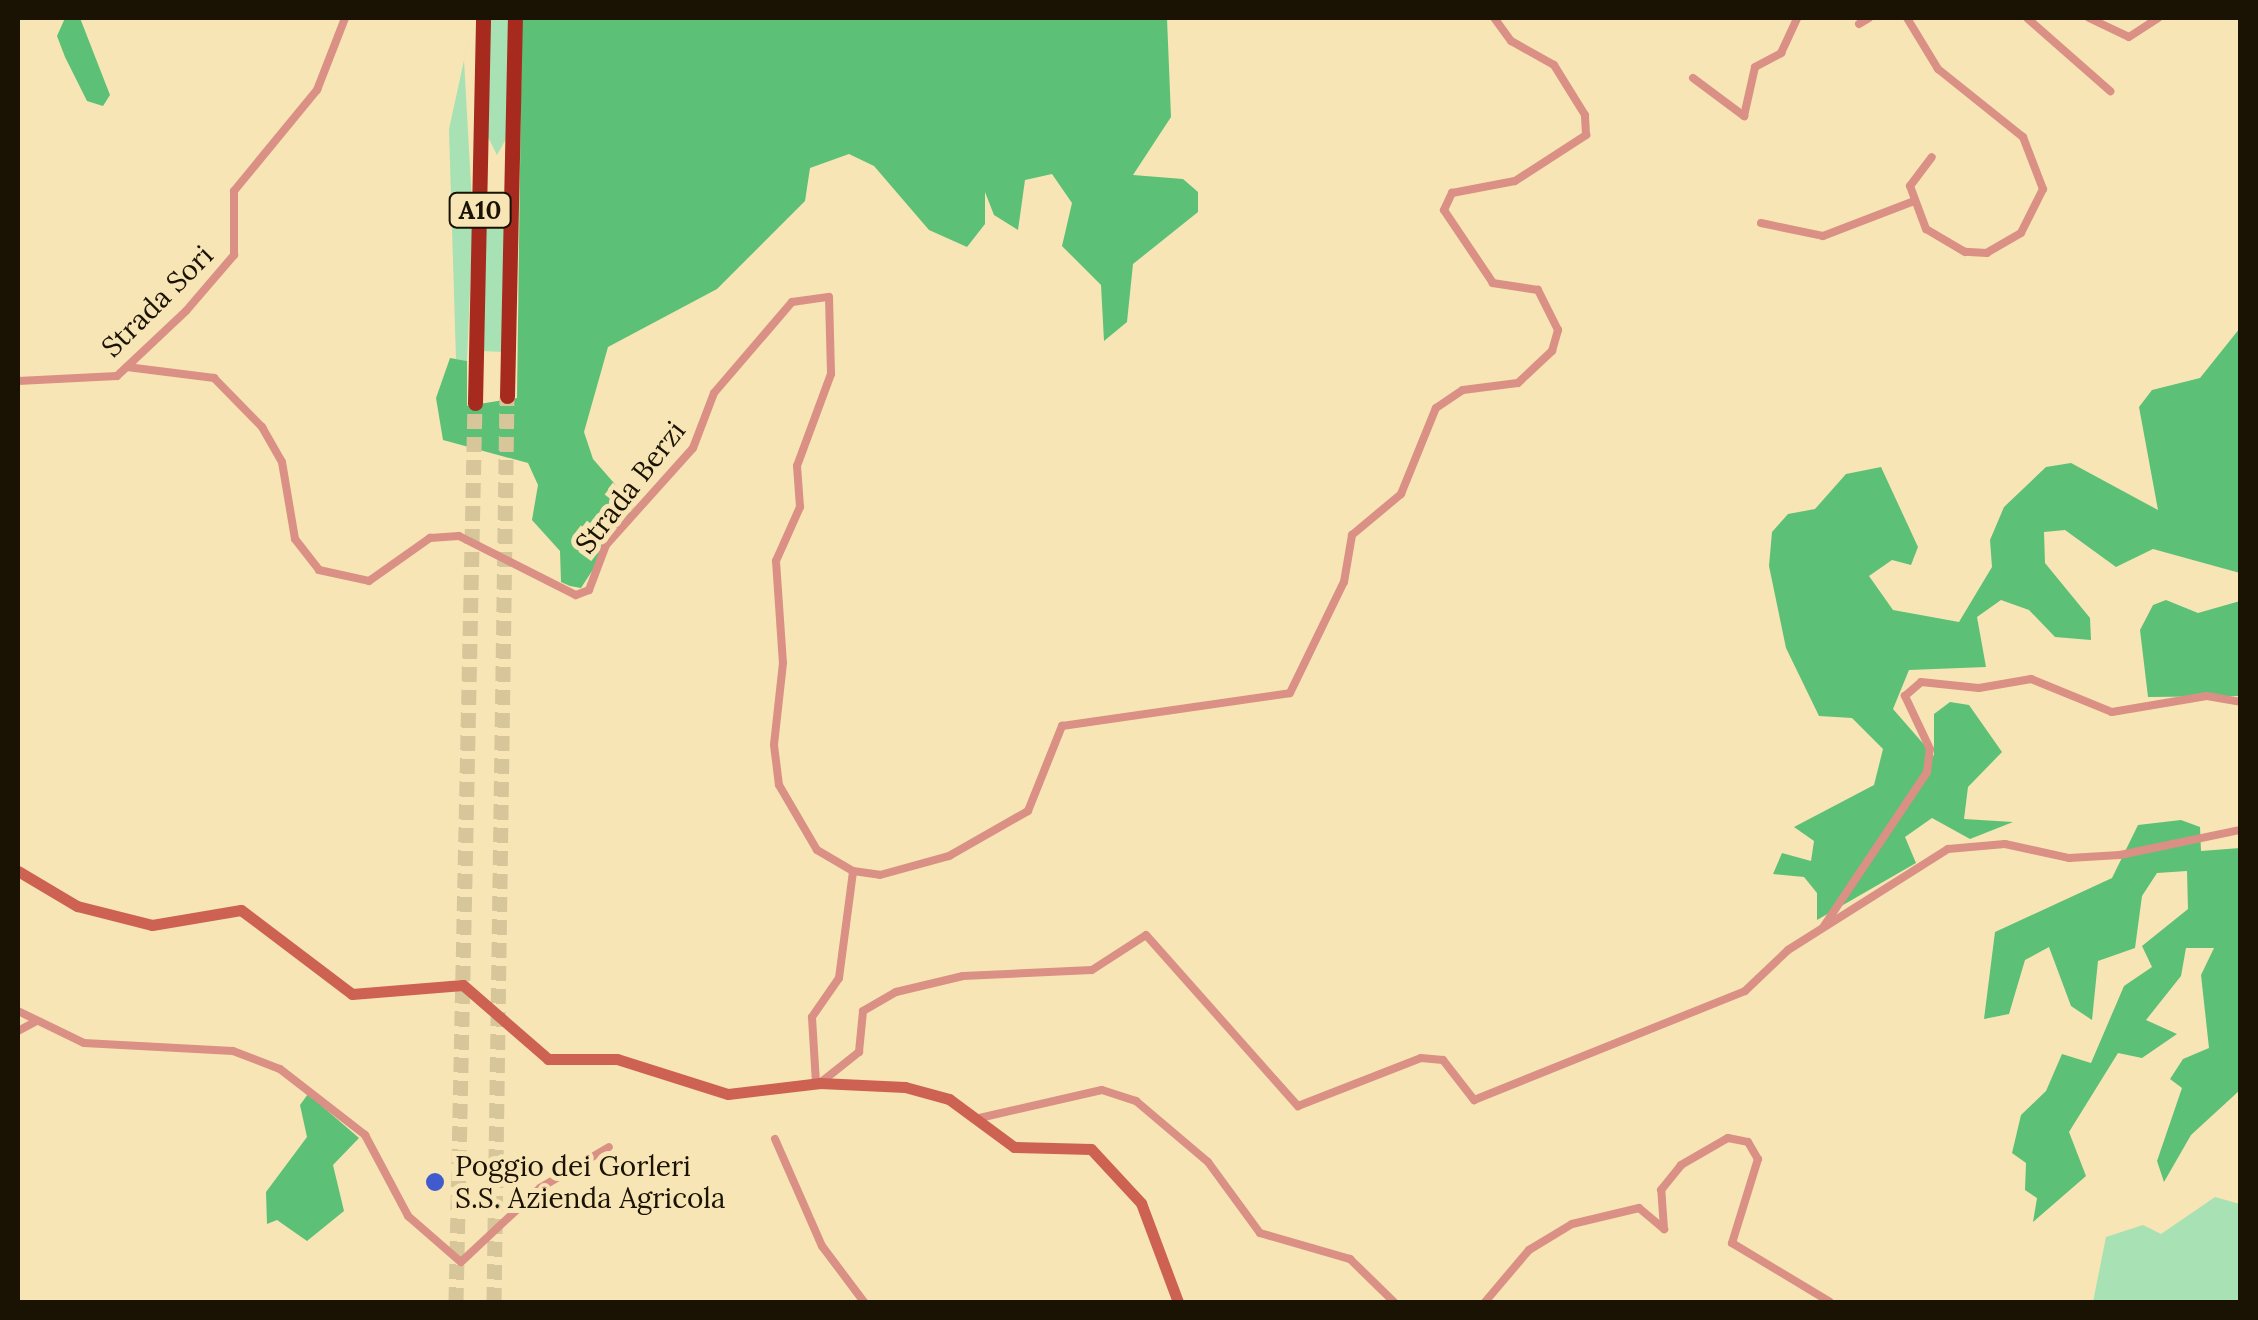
<!DOCTYPE html>
<style>
body{margin:0}
#map{position:relative;width:2258px;height:1320px;overflow:hidden;background:#f7e5b5;font-family:Lora,serif}
div>[style]{position:absolute}
[style*='--x']{left:calc(var(--x)*1px);top:calc(var(--y)*1px);width:calc(var(--w)*1px);rotate:calc(var(--a)*1deg)}
.green>*{inset:0;background:#a8e1b3}
.forest>*{inset:0;background:#5cc176}
.motorway-tunnel>*{height:15px;margin-top:-7.5px;transform-origin:0;background:repeating-linear-gradient(90deg,#d6c69a 0 15px,transparent 0 23px)}
.minor>*{height:8px;margin:-4px;padding:0 4px;transform-origin:4px;border-radius:4px;background:#da9084}
.secondary>*{height:11px;margin:-5.5px;padding:0 5.5px;transform-origin:5.5px;border-radius:5.5px;background:#cd6253}
.motorway>*{height:15px;margin:-7.5px;padding:0 7.5px;transform-origin:7.5px;border-radius:7.5px;background:#a72a1e}
.dots>*{width:28px;height:28px;translate:-50% -50%;box-sizing:border-box;border:5px solid #f7e5b5;border-radius:50%}
span{translate:-50% -50%;white-space:nowrap;text-align:center;line-height:1.15;-webkit-text-stroke:10px #f7e5b5;paint-order:stroke}
.shield-label span{padding:2px 8px;background:#f7e5b5;border:2px solid;border-radius:8px;-webkit-text-stroke-width:0}
.shield-label{font-size:25px;color:#1a1303;font-weight:700}
.street-label{font-size:28px;color:#1a1303}
.poi-label{font-size:28px;color:#1a1303}
.left{translate:0 -50%;text-align:left}
.frame{position:absolute;inset:0;border:20px solid #1a1303;pointer-events:none}
</style>
<div id="map">
<div class="green">
<div style="clip-path:polygon(488px 18px,509px 18px,506px 139px,497px 155px,488px 137px)"></div>
<div style="clip-path:polygon(472px 24px,464px 60px,473px 221px,467px 361px,456px 359px,449px 129px)"></div>
<div style="clip-path:polygon(496px 193px,505px 210px,503px 352px,482px 351px,486px 210px)"></div>
<div style="clip-path:polygon(2215px 1197px,2240px 1204px,2240px 1302px,2093px 1302px,2106px 1237px,2143px 1225px,2161px 1234px)"></div>
</div>
<div class="forest">
<div style="clip-path:polygon(65px 18px,80px 18px,110px 95px,103px 106px,87px 101px,65px 57px,57px 36px)"></div>
<div style="clip-path:polygon(522px 18px,1167px 18px,1171px 117px,1133px 175px,1183px 179px,1198px 192px,1198px 212px,1133px 264px,1127px 322px,1104px 341px,1101px 285px,1062px 246px,1072px 203px,1052px 174px,1025px 180px,1018px 230px,994px 215px,985px 192px,985px 224px,967px 247px,929px 230px,874px 166px,849px 154px,810px 168px,805px 201px,717px 289px,608px 347px,584px 432px,593px 459px,634px 506px,581px 588px,570px 586px,561px 582px,560px 551px,532px 520px,538px 485px,528px 463px,443px 440px,436px 398px,450px 358px,467px 361px,467px 406px,517px 398px)"></div>
<div style="clip-path:polygon(2240px 328px,2240px 573px,2153px 549px,2116px 567px,2065px 530px,2044px 532px,2045px 563px,2090px 618px,2091px 640px,2055px 637px,2029px 610px,2001px 600px,1977px 617px,1986px 667px,1909px 670px,1893px 709px,1934px 756px,1934px 714px,1950px 702px,1969px 705px,2002px 752px,1968px 787px,1964px 819px,2013px 822px,1970px 839px,1932px 818px,1905px 837px,1916px 863px,1817px 920px,1817px 893px,1804px 877px,1773px 874px,1782px 853px,1811px 861px,1814px 841px,1794px 827px,1874px 785px,1883px 749px,1852px 718px,1819px 716px,1786px 648px,1769px 566px,1772px 532px,1788px 514px,1815px 509px,1846px 474px,1881px 467px,1918px 547px,1911px 565px,1892px 560px,1869px 576px,1893px 610px,1959px 622px,1992px 567px,1990px 540px,2004px 507px,2046px 467px,2071px 463px,2158px 510px,2139px 407px,2152px 390px,2200px 378px)"></div>
<div style="clip-path:polygon(2166px 600px,2198px 613px,2240px 601px,2240px 696px,2148px 697px,2140px 630px,2153px 605px)"></div>
<div style="clip-path:polygon(2181px 820px,2200px 827px,2201px 851px,2240px 848px,2240px 1090px,2191px 1135px,2164px 1182px,2157px 1161px,2182px 1088px,2170px 1079px,2183px 1059px,2209px 1048px,2201px 975px,2214px 948px,2186px 948px,2181px 976px,2146px 1020px,2177px 1034px,2142px 1058px,2118px 1053px,2069px 1132px,2086px 1176px,2033px 1222px,2037px 1198px,2025px 1190px,2026px 1163px,2012px 1153px,2021px 1115px,2046px 1091px,2062px 1054px,2091px 1063px,2124px 986px,2152px 967px,2142px 946px,2188px 909px,2187px 871px,2157px 873px,2142px 896px,2135px 948px,2098px 961px,2092px 1020px,2071px 1006px,2049px 947px,2025px 960px,2009px 1014px,1984px 1019px,1995px 932px,2112px 878px,2138px 825px)"></div>
<div style="clip-path:polygon(308px 1094px,359px 1138px,333px 1165px,344px 1211px,307px 1241px,277px 1220px,267px 1224px,266px 1192px,307px 1137px,300px 1105px)"></div>
</div>
<div class="motorway-tunnel">
<div style="--x:456;--y:1302;--w:899;--a:-88.79"></div>
<div style="--x:494;--y:1302;--w:906;--a:-89.18"></div>
</div>
<div class="minor">
<div style="--x:1907;--y:18;--w:60;--a:58.7"></div>
<div style="--x:1938;--y:69;--w:109;--a:38.7"></div>
<div style="--x:2023;--y:137;--w:56;--a:69"></div>
<div style="--x:2043;--y:189;--w:49;--a:116.6"></div>
<div style="--x:2021;--y:233;--w:39;--a:150"></div>
<div style="--x:1987;--y:253;--w:22;--a:-177"></div>
<div style="--x:1965;--y:252;--w:45;--a:-149.5"></div>
<div style="--x:1926;--y:229;--w:46;--a:-110.4"></div>
<div style="--x:1910;--y:186;--w:36;--a:-53"></div>
<div style="--x:2027;--y:18;--w:111;--a:41.3"></div>
<div style="--x:2089;--y:18;--w:44;--a:25.4"></div>
<div style="--x:2129;--y:37;--w:35;--a:-33"></div>
<div style="--x:1859;--y:24;--w:12;--a:-31"></div>
<div style="--x:1693;--y:78;--w:64;--a:36.7"></div>
<div style="--x:1744;--y:116;--w:50;--a:-77.3"></div>
<div style="--x:1755;--y:67;--w:30;--a:-28"></div>
<div style="--x:1781;--y:53;--w:38;--a:-65"></div>
<div style="--x:1761;--y:223;--w:63;--a:11.8"></div>
<div style="--x:1823;--y:236;--w:97;--a:-21"></div>
<div style="--x:127;--y:367;--w:88;--a:7.2"></div>
<div style="--x:214;--y:378;--w:69;--a:45.6"></div>
<div style="--x:262;--y:427;--w:40;--a:60.3"></div>
<div style="--x:282;--y:462;--w:78;--a:80.4"></div>
<div style="--x:295;--y:539;--w:39;--a:52"></div>
<div style="--x:319;--y:570;--w:51;--a:12.4"></div>
<div style="--x:369;--y:581;--w:75;--a:-35.2"></div>
<div style="--x:430;--y:538;--w:29;--a:-4"></div>
<div style="--x:459;--y:536;--w:131;--a:26.8"></div>
<div style="--x:576;--y:595;--w:14;--a:-21"></div>
<div style="--x:589;--y:590;--w:48;--a:-69.3"></div>
<div style="--x:606;--y:545;--w:130;--a:-48.1"></div>
<div style="--x:693;--y:448;--w:59;--a:-69.1"></div>
<div style="--x:714;--y:393;--w:120;--a:-49.4"></div>
<div style="--x:792;--y:302;--w:37;--a:-8"></div>
<div style="--x:829;--y:297;--w:77;--a:88.5"></div>
<div style="--x:831;--y:374;--w:98;--a:110.3"></div>
<div style="--x:797;--y:466;--w:41;--a:85.8"></div>
<div style="--x:800;--y:507;--w:59;--a:114"></div>
<div style="--x:776;--y:561;--w:102;--a:86.1"></div>
<div style="--x:783;--y:663;--w:82;--a:96.3"></div>
<div style="--x:774;--y:745;--w:40;--a:82.9"></div>
<div style="--x:779;--y:785;--w:75;--a:59.7"></div>
<div style="--x:817;--y:850;--w:42;--a:30.3"></div>
<div style="--x:18;--y:381;--w:99;--a:-2.9"></div>
<div style="--x:117;--y:376;--w:95;--a:-43.3"></div>
<div style="--x:186;--y:311;--w:74;--a:-49.4"></div>
<div style="--x:234;--y:255;--w:64;--a:-90"></div>
<div style="--x:234;--y:191;--w:131;--a:-50.6"></div>
<div style="--x:317;--y:90;--w:77;--a:-68.7"></div>
<div style="--x:1824;--y:926;--w:185;--a:-56.2"></div>
<div style="--x:1927;--y:772;--w:23;--a:-83"></div>
<div style="--x:1930;--y:749;--w:59;--a:-115.3"></div>
<div style="--x:1905;--y:696;--w:21;--a:-41"></div>
<div style="--x:1921;--y:682;--w:58;--a:5.9"></div>
<div style="--x:1979;--y:688;--w:53;--a:-9.8"></div>
<div style="--x:2031;--y:679;--w:87;--a:22.2"></div>
<div style="--x:2112;--y:712;--w:96;--a:-9.6"></div>
<div style="--x:2207;--y:696;--w:34;--a:10"></div>
<div style="--x:18;--y:1011;--w:73;--a:25.9"></div>
<div style="--x:84;--y:1043;--w:149;--a:3.1"></div>
<div style="--x:233;--y:1051;--w:50;--a:21"></div>
<div style="--x:280;--y:1069;--w:108;--a:37.8"></div>
<div style="--x:365;--y:1135;--w:92;--a:62"></div>
<div style="--x:408;--y:1216;--w:70;--a:41"></div>
<div style="--x:461;--y:1262;--w:108;--a:-43.1"></div>
<div style="--x:540;--y:1188;--w:80;--a:-30.7"></div>
<div style="--x:18;--y:1031;--w:19;--a:-28"></div>
<div style="--x:816;--y:1083;--w:66;--a:-93.5"></div>
<div style="--x:812;--y:1017;--w:47;--a:-55.3"></div>
<div style="--x:839;--y:978;--w:108;--a:-82.5"></div>
<div style="--x:853;--y:871;--w:27;--a:8"></div>
<div style="--x:880;--y:875;--w:72;--a:-15.4"></div>
<div style="--x:949;--y:856;--w:91;--a:-29.7"></div>
<div style="--x:1028;--y:811;--w:92;--a:-68.2"></div>
<div style="--x:1062;--y:726;--w:230;--a:-8.2"></div>
<div style="--x:1290;--y:693;--w:123;--a:-64.1"></div>
<div style="--x:1344;--y:582;--w:48;--a:-80.3"></div>
<div style="--x:1352;--y:535;--w:64;--a:-39.9"></div>
<div style="--x:1401;--y:494;--w:93;--a:-67.9"></div>
<div style="--x:1436;--y:408;--w:32;--a:-34"></div>
<div style="--x:1463;--y:390;--w:55;--a:-7.3"></div>
<div style="--x:1518;--y:383;--w:47;--a:-43.3"></div>
<div style="--x:1552;--y:351;--w:22;--a:-74"></div>
<div style="--x:1558;--y:330;--w:45;--a:-116.6"></div>
<div style="--x:1538;--y:290;--w:46;--a:-171.2"></div>
<div style="--x:1493;--y:283;--w:88;--a:-123.9"></div>
<div style="--x:1444;--y:210;--w:19;--a:-65"></div>
<div style="--x:1452;--y:193;--w:64;--a:-10.8"></div>
<div style="--x:1515;--y:181;--w:85;--a:-32.9"></div>
<div style="--x:1586;--y:135;--w:20;--a:-93"></div>
<div style="--x:1585;--y:115;--w:59;--a:-121.8"></div>
<div style="--x:1554;--y:65;--w:49;--a:-150.8"></div>
<div style="--x:1511;--y:41;--w:29;--a:-126"></div>
<div style="--x:820;--y:1083;--w:50;--a:-38.5"></div>
<div style="--x:859;--y:1052;--w:41;--a:-84.4"></div>
<div style="--x:863;--y:1011;--w:38;--a:-30"></div>
<div style="--x:896;--y:992;--w:69;--a:-13.4"></div>
<div style="--x:963;--y:976;--w:129;--a:-2.7"></div>
<div style="--x:1092;--y:970;--w:64;--a:-32.9"></div>
<div style="--x:1146;--y:935;--w:229;--a:48.4"></div>
<div style="--x:1298;--y:1106;--w:132;--a:-21.3"></div>
<div style="--x:1421;--y:1058;--w:22;--a:5"></div>
<div style="--x:1443;--y:1060;--w:51;--a:52.2"></div>
<div style="--x:1474;--y:1100;--w:292;--a:-21.9"></div>
<div style="--x:1745;--y:991;--w:59;--a:-43.6"></div>
<div style="--x:1788;--y:950;--w:189;--a:-32.3"></div>
<div style="--x:1948;--y:849;--w:57;--a:-5"></div>
<div style="--x:2005;--y:844;--w:66;--a:12.3"></div>
<div style="--x:2069;--y:858;--w:51;--a:-3.4"></div>
<div style="--x:2120;--y:855;--w:123;--a:-11.8"></div>
<div style="--x:975;--y:1119;--w:130;--a:-12.9"></div>
<div style="--x:1102;--y:1090;--w:36;--a:18"></div>
<div style="--x:1136;--y:1101;--w:94;--a:40.3"></div>
<div style="--x:1208;--y:1162;--w:88;--a:53.8"></div>
<div style="--x:1260;--y:1233;--w:94;--a:16.1"></div>
<div style="--x:1350;--y:1259;--w:62;--a:44.3"></div>
<div style="--x:775;--y:1139;--w:117;--a:66.3"></div>
<div style="--x:822;--y:1246;--w:70;--a:53.1"></div>
<div style="--x:1485;--y:1302;--w:68;--a:-49.8"></div>
<div style="--x:1529;--y:1250;--w:50;--a:-31.2"></div>
<div style="--x:1572;--y:1224;--w:69;--a:-13.4"></div>
<div style="--x:1639;--y:1208;--w:33;--a:40"></div>
<div style="--x:1664;--y:1229;--w:39;--a:-94"></div>
<div style="--x:1661;--y:1190;--w:32;--a:-51"></div>
<div style="--x:1681;--y:1165;--w:54;--a:-29.9"></div>
<div style="--x:1728;--y:1138;--w:20;--a:11"></div>
<div style="--x:1748;--y:1142;--w:20;--a:60"></div>
<div style="--x:1758;--y:1159;--w:88;--a:107.2"></div>
<div style="--x:1732;--y:1243;--w:114;--a:31"></div>
</div>
<div class="secondary">
<div style="--x:18;--y:871;--w:69;--a:30.7"></div>
<div style="--x:77;--y:906;--w:77;--a:14.2"></div>
<div style="--x:152;--y:925;--w:90;--a:-9.6"></div>
<div style="--x:241;--y:910;--w:139;--a:37.1"></div>
<div style="--x:352;--y:994;--w:111;--a:-4.6"></div>
<div style="--x:463;--y:985;--w:113;--a:41"></div>
<div style="--x:548;--y:1059;--w:69;--a:0"></div>
<div style="--x:617;--y:1059;--w:116;--a:17.5"></div>
<div style="--x:728;--y:1094;--w:93;--a:-6.8"></div>
<div style="--x:820;--y:1083;--w:85;--a:2.7"></div>
<div style="--x:905;--y:1087;--w:46;--a:15.3"></div>
<div style="--x:949;--y:1099;--w:81;--a:36.4"></div>
<div style="--x:1014;--y:1147;--w:77;--a:1.5"></div>
<div style="--x:1091;--y:1149;--w:74;--a:47.2"></div>
<div style="--x:1141;--y:1203;--w:106;--a:69.5"></div>
</div>
<div class="motorway">
<div style="--x:507;--y:396;--w:378;--a:-88.8"></div>
<div style="--x:475;--y:403;--w:385;--a:-88.8"></div>
</div>
<div class="dots">
<div style="left:435px;top:1182px;background:#415acd"></div>
</div>
<div class="shield-label">
<span style="left:480px;top:210px">A10</span>
</div>
<div class="street-label">
<span style="left:157px;top:301px;rotate:-45deg">Strada Sori</span>
<span style="left:630px;top:487px;rotate:-52deg">Strada Berzi</span>
</div>
<div class="poi-label">
<span class="left" style="left:455px;top:1182px">Poggio dei Gorleri<br>S.S. Azienda Agricola</span>
</div>
<div class="frame"></div>
</div>
